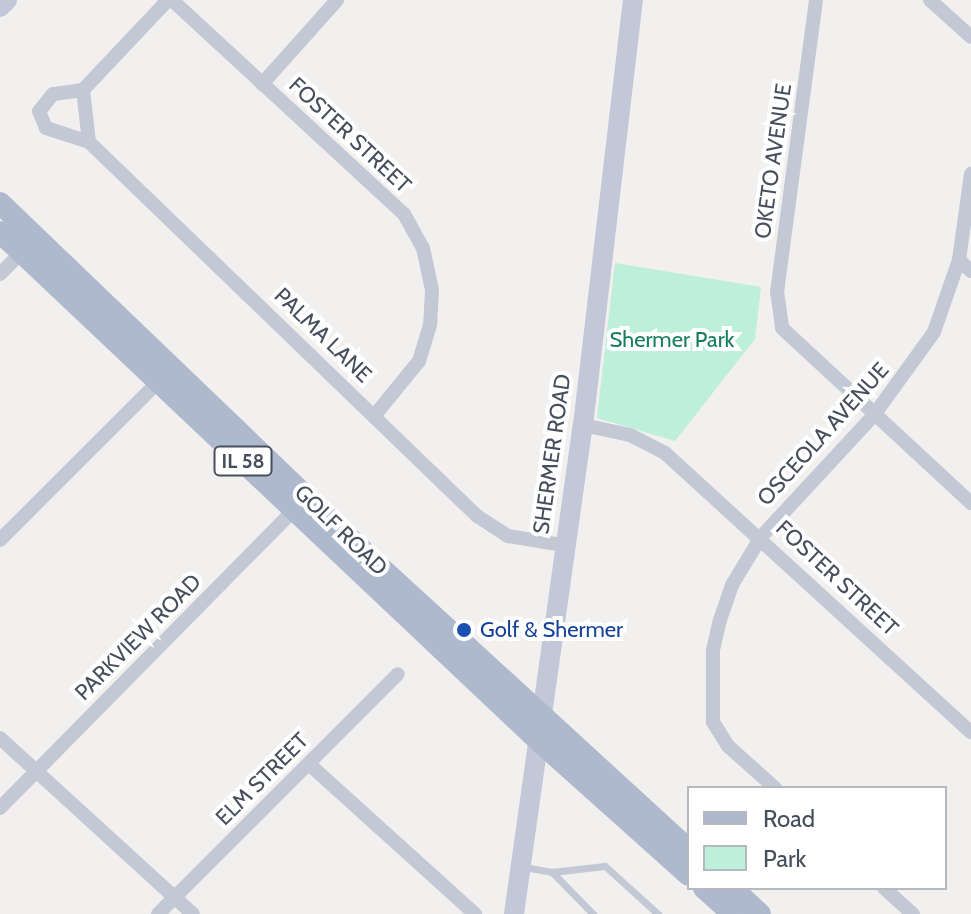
<!DOCTYPE html>
<style>
body{margin:0}
#map{position:relative;width:971px;height:914px;overflow:hidden;background:#f2efef;font-family:Cabin,sans-serif}
div>[style]{position:absolute}
[style*='--x']{left:calc(var(--x)*1px);top:calc(var(--y)*1px);width:calc(var(--w)*1px);rotate:calc(var(--a)*1deg)}
.green>*{inset:0;background:#bdefda}
.lane>*{height:7px;margin:-3.5px;padding:0 3.5px;transform-origin:3.5px;border-radius:3.5px;background:#c2c8d4}
.street>*{height:14px;margin:-7px;padding:0 7px;transform-origin:7px;border-radius:7px;background:#c2c8d4}
.secondary>*{height:20px;margin:-10px;padding:0 10px;transform-origin:10px;border-radius:10px;background:#c2c8d8}
.primary>*{height:22px;margin:-11px;padding:0 11px;transform-origin:11px;border-radius:11px;background:#afb9ce}
.dots>*{width:22px;height:22px;translate:-50% -50%;box-sizing:border-box;border:4px solid #fff;border-radius:50%}
span{translate:-50% -50%;white-space:nowrap;text-align:center;line-height:1.15;-webkit-text-stroke:8px #fff;paint-order:stroke}
.shield-label span{padding:2px 6px;background:#fff;border:2px solid;border-radius:6px;-webkit-text-stroke-width:0}
.shield-label{font-size:20px;color:#474e5c;font-weight:700}
.street-label{font-size:22px;color:#474e5c}
.park-label{font-size:22px;color:#177f5e}
.transit-label{font-size:22px;color:#164399}
.left{translate:0 -50%;text-align:left}
.legend{position:absolute;left:687px;top:786px;width:260px;height:104px;box-sizing:border-box;background:#fff;border:2px solid #b5b8be;margin:0;padding:10px 14px;list-style:none;font-size:24px;color:#474e5c}
.legend li{display:flex;align-items:center;gap:16px;height:40px}
.legend b{width:40px;border:2px solid #b5b8be}
</style>
<div id="map">
<div class="green">
<div style="clip-path:polygon(615px 263px,761px 287px,755px 339px,675px 441px,597px 418px)"></div>
</div>
<div class="lane">
<div style="--x:524;--y:867;--w:28;--a:10"></div>
<div style="--x:552;--y:872;--w:53;--a:-6.5"></div>
<div style="--x:605;--y:866;--w:72;--a:42.2"></div>
<div style="--x:552;--y:872;--w:59;--a:45.7"></div>
</div>
<div class="street">
<div style="--x:168;--y:0;--w:124;--a:133.4"></div>
<div style="--x:83;--y:90;--w:52;--a:83.4"></div>
<div style="--x:89;--y:142;--w:539;--a:43.95"></div>
<div style="--x:477;--y:516;--w:37;--a:33"></div>
<div style="--x:508;--y:536;--w:56;--a:9.3"></div>
<div style="--x:172;--y:0;--w:316;--a:42.7"></div>
<div style="--x:404;--y:214;--w:39;--a:61"></div>
<div style="--x:423;--y:248;--w:43;--a:77.9"></div>
<div style="--x:432;--y:290;--w:35;--a:93"></div>
<div style="--x:430;--y:325;--w:38;--a:107"></div>
<div style="--x:419;--y:361;--w:70;--a:129.2"></div>
<div style="--x:816;--y:0;--w:294;--a:97.6"></div>
<div style="--x:777;--y:291;--w:37;--a:82"></div>
<div style="--x:782;--y:328;--w:258;--a:42.8"></div>
<div style="--x:930;--y:0;--w:55;--a:42.1"></div>
<div style="--x:262;--y:84;--w:113;--a:-48.2"></div>
<div style="--x:83;--y:90;--w:30;--a:172"></div>
<div style="--x:53;--y:94;--w:22;--a:129"></div>
<div style="--x:39;--y:111;--w:18;--a:68"></div>
<div style="--x:46;--y:128;--w:45;--a:18"></div>
<div style="--x:959;--y:260;--w:16;--a:43"></div>
<div style="--x:0;--y:274;--w:40;--a:-45"></div>
<div style="--x:583;--y:425;--w:48;--a:12"></div>
<div style="--x:630;--y:435;--w:39;--a:27"></div>
<div style="--x:665;--y:453;--w:414;--a:42.4"></div>
<div style="--x:0;--y:540;--w:232;--a:-45"></div>
<div style="--x:0;--y:738;--w:261;--a:42.4"></div>
<div style="--x:309;--y:764;--w:224;--a:42.1"></div>
<div style="--x:775;--y:788;--w:63;--a:-138.2"></div>
<div style="--x:728;--y:746;--w:28;--a:-122"></div>
<div style="--x:713;--y:722;--w:72;--a:-90"></div>
<div style="--x:713;--y:650;--w:31;--a:-77"></div>
<div style="--x:720;--y:620;--w:37;--a:-71"></div>
<div style="--x:732;--y:585;--w:56;--a:-58.9"></div>
<div style="--x:761;--y:537;--w:166;--a:-47.2"></div>
<div style="--x:874;--y:415;--w:102;--a:-54.1"></div>
<div style="--x:934;--y:332;--w:76;--a:-70.9"></div>
<div style="--x:959;--y:260;--w:87;--a:-82.1"></div>
<div style="--x:0;--y:808;--w:424;--a:-45.4"></div>
<div style="--x:884;--y:888;--w:39;--a:42"></div>
<div style="--x:158;--y:914;--w:339;--a:-45"></div>
</div>
<div class="secondary">
<div style="--x:0;--y:7;--w:10;--a:-45"></div>
<div style="--x:514;--y:914;--w:494;--a:-82"></div>
<div style="--x:583;--y:425;--w:428;--a:-83.3"></div>
</div>
<div class="primary">
<div style="--x:0;--y:203;--w:510;--a:43.81"></div>
<div style="--x:368;--y:556;--w:435;--a:42.5"></div>
<div style="--x:0;--y:232;--w:741;--a:43.36"></div>
<div style="--x:539;--y:741;--w:201;--a:41.8"></div>
<div style="--x:704;--y:888;--w:39;--a:42"></div>
<div style="--x:732;--y:888;--w:38;--a:43"></div>
</div>
<div class="dots">
<div style="left:464px;top:630px;background:#1a4fb4"></div>
</div>
<div class="shield-label">
<span style="left:243px;top:461px">IL 58</span>
</div>
<div class="street-label">
<span style="left:350px;top:135px;rotate:43deg">FOSTER STREET</span>
<span style="left:773px;top:161px;rotate:-82deg">OKETO AVENUE</span>
<span style="left:323px;top:335px;rotate:44deg">PALMA LANE</span>
<span style="left:823px;top:434px;rotate:-48deg">OSCEOLA AVENUE</span>
<span style="left:552px;top:454px;rotate:-82deg">SHERMER ROAD</span>
<span style="left:341px;top:530px;rotate:44deg">GOLF ROAD</span>
<span style="left:837px;top:578px;rotate:43deg">FOSTER STREET</span>
<span style="left:138px;top:637px;rotate:-45deg">PARKVIEW ROAD</span>
<span style="left:262px;top:779px;rotate:-45deg">ELM STREET</span>
</div>
<div class="park-label">
<span style="left:672px;top:340px">Shermer Park</span>
</div>
<div class="transit-label">
<span class="left" style="left:480px;top:630px">Golf &amp; Shermer</span>
</div>
<ul class="legend">
<li><b style="height:10px;background:#afb9ce"></b>Road</li>
<li><b style="height:22px;background:#bdefda"></b>Park</li>
</ul>
</div>
